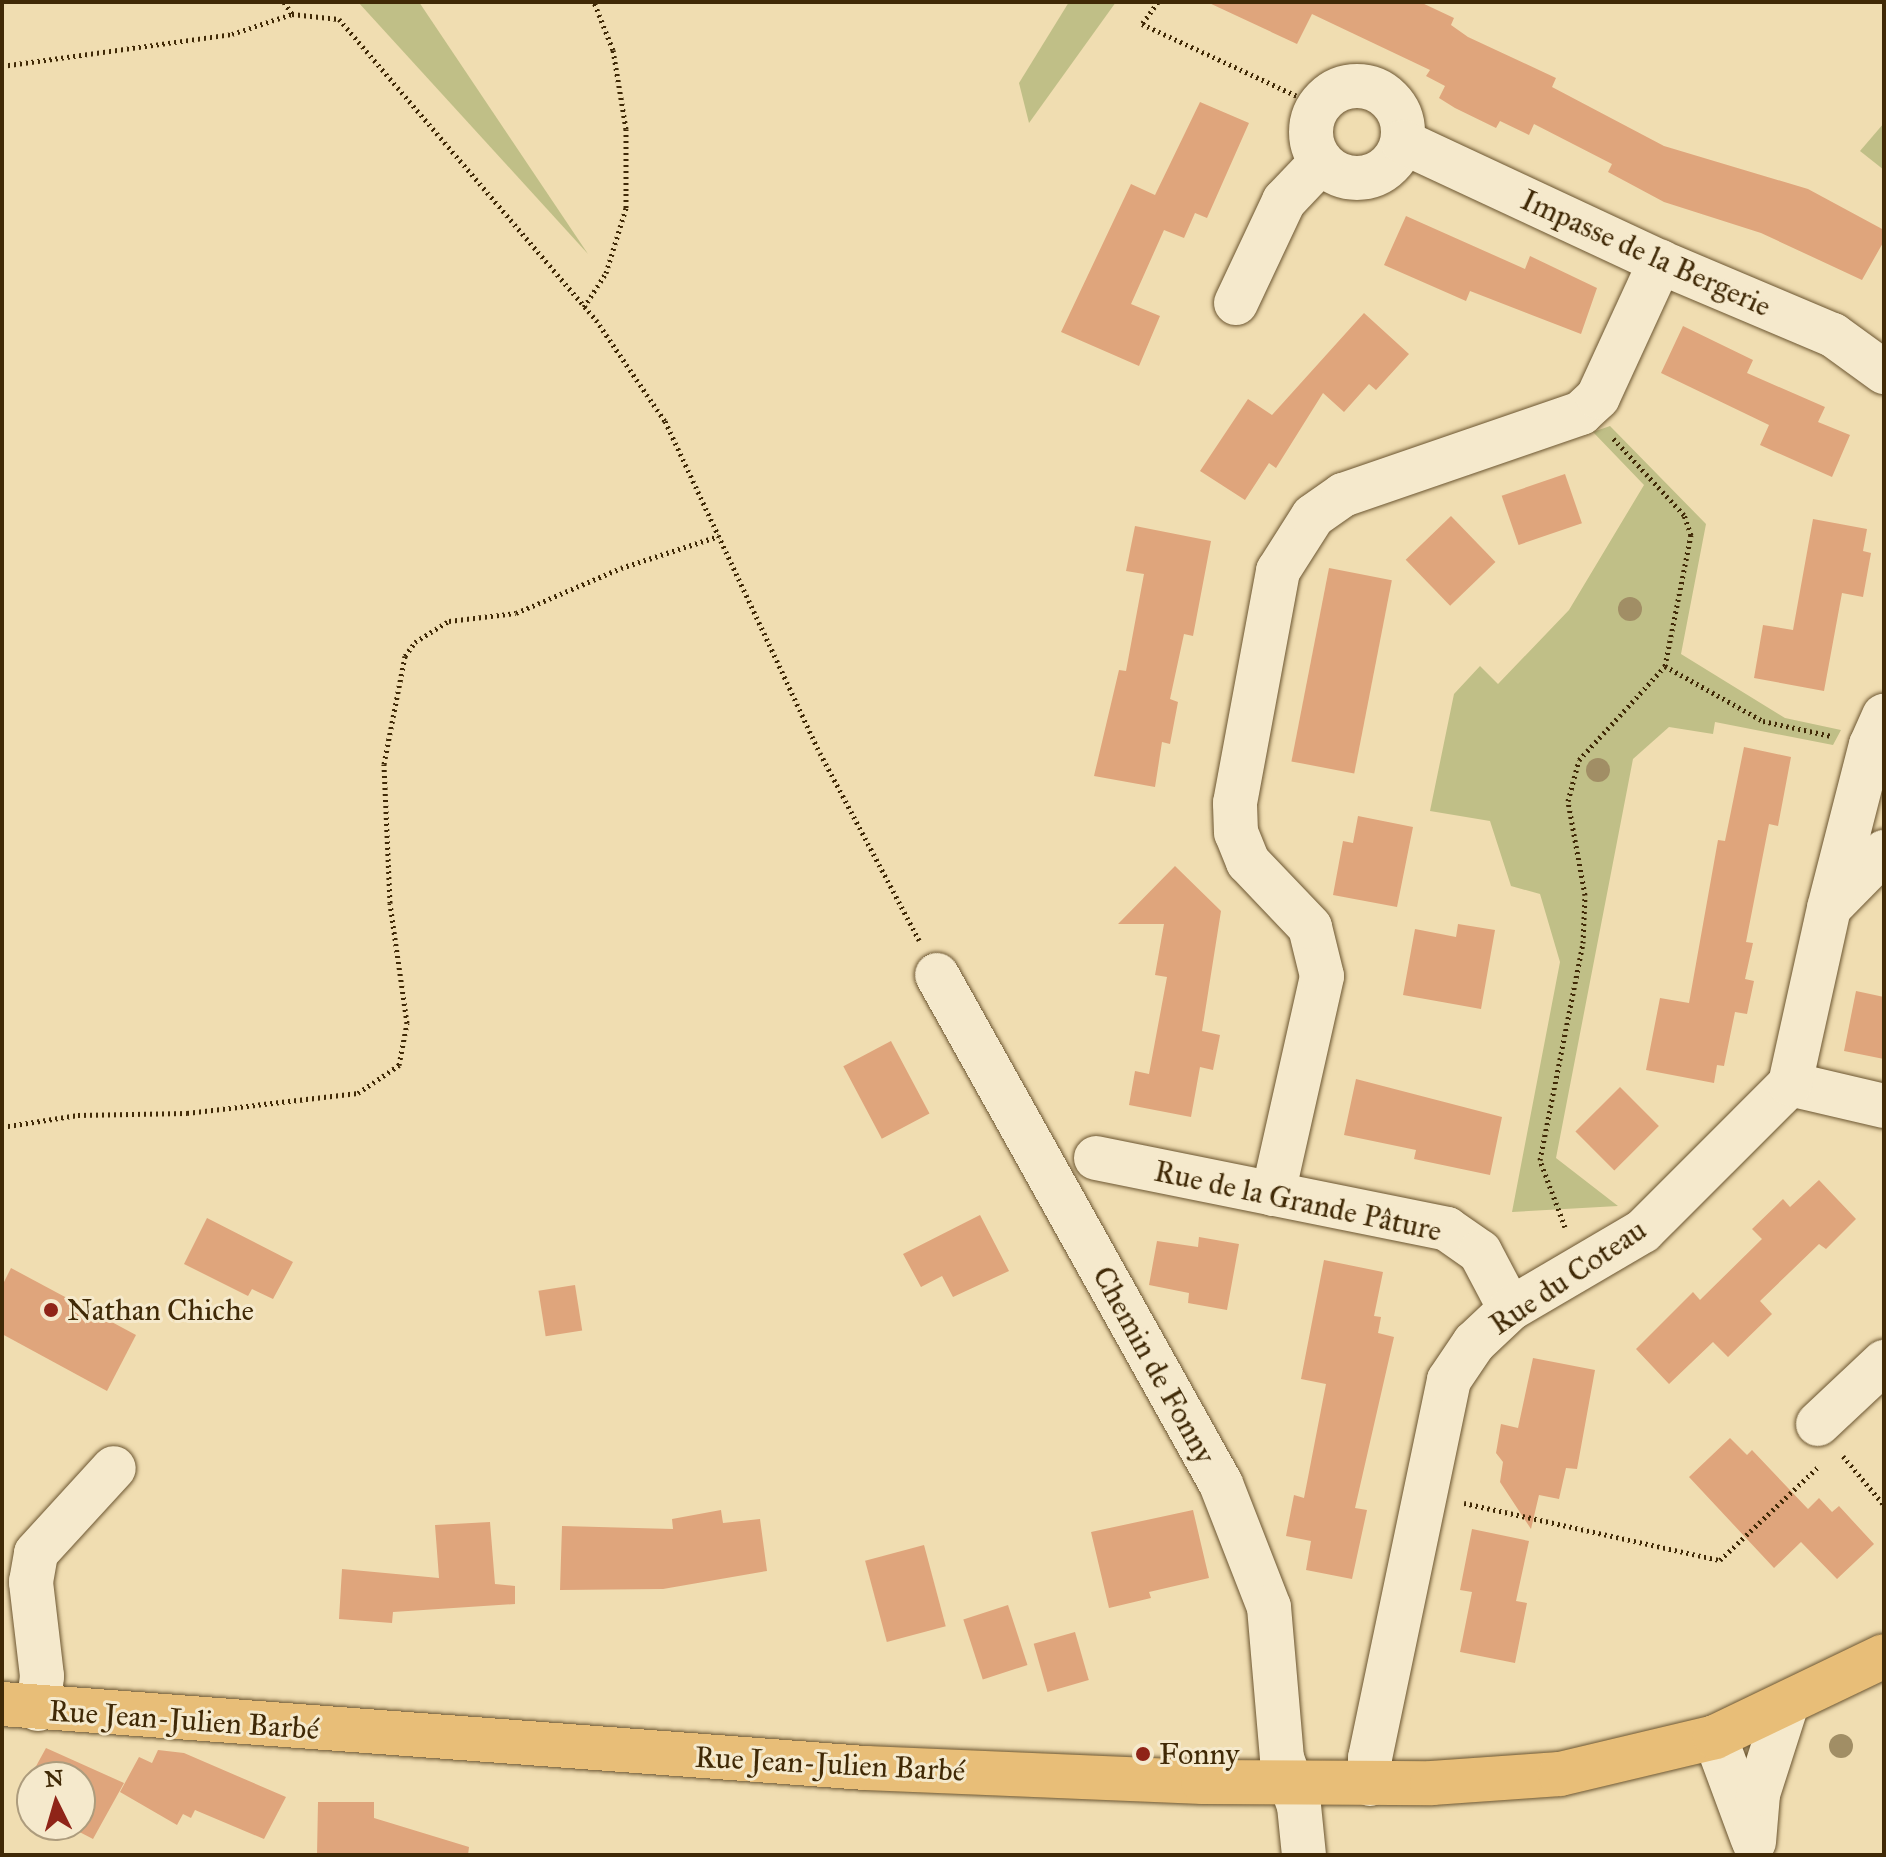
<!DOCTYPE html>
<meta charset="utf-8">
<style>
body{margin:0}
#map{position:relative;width:1886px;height:1857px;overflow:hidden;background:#f0ddb1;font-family:"IM FELL Great Primer",serif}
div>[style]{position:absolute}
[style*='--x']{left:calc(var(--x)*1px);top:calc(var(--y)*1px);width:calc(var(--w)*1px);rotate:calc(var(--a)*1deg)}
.green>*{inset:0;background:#c0bf87}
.building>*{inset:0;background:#dfa57c;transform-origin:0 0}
.path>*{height:5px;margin-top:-2.5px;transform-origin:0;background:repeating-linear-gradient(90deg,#402906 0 2px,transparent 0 6px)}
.roads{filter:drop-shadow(0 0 2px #6c5631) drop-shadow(0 0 2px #6c5631)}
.minor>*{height:44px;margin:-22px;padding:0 22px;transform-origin:22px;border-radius:22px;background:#f5e9cc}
.minor>.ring{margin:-22px;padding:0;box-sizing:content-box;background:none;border:44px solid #f5e9cc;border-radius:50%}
.major>*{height:44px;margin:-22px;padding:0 22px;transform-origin:22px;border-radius:22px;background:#e8be78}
.trees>*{width:24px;height:24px;margin:-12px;border-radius:50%;background:#a18e65}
.dots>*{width:22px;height:22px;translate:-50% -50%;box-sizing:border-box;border:4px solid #f5e9cc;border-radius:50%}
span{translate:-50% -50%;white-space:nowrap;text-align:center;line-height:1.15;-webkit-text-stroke:6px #f5e9cc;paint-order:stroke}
.street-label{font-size:30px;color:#402906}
.poi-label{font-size:30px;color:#402906}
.left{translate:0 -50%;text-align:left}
.frame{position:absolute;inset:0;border:4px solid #402906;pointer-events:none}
.north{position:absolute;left:16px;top:1761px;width:80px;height:80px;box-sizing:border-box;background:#f5e9cc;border:2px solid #ad9c7d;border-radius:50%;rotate:355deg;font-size:22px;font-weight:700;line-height:32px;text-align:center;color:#402906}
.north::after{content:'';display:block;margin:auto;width:28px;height:36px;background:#8f2418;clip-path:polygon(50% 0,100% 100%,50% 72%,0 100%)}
</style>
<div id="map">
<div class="green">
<div style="clip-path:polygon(358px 2px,419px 2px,588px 254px)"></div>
<div style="clip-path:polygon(1069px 2px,1116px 2px,1029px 123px,1019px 83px)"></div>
<div style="clip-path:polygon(1884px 123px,1884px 170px,1860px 151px)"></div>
<div style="clip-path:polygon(1610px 426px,1706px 524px,1681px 654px,1785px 718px,1841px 730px,1833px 745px,1715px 722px,1713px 734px,1669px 727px,1633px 759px,1556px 1158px,1618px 1206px,1512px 1212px,1560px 962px,1540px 894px,1511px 886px,1490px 821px,1430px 811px,1454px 694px,1480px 666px,1498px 684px,1569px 610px,1644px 485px,1593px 432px)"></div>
</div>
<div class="building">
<div style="clip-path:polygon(1207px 2px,1420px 2px,1454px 18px,1451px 25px,1468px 37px,1556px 78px,1552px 87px,1664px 146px,1808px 189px,1884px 230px,1884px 241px,1862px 280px,1761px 233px,1664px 202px,1608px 172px,1612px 164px,1534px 124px,1529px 135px,1500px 121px,1496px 128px,1455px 108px,1439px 98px,1445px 86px,1426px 76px,1430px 70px,1312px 14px,1297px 44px)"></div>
<div style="clip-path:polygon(1200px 102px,1249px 123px,1207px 218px,1195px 213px,1184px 238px,1164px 230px,1131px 304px,1160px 316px,1139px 366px,1061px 332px,1131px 184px,1155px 195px)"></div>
<div style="clip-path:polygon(1406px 216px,1525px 269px,1530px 256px,1597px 288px,1581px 334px,1470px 291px,1466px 301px,1384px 265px)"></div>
<div style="clip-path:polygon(1364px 313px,1409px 354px,1376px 390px,1369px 384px,1344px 412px,1323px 393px,1276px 468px,1269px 463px,1245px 500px,1200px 471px,1248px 399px,1272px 415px)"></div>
<div style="clip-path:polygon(1683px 326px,1753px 360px,1747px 373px,1825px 407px,1818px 422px,1850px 435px,1832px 477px,1760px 445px,1769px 425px,1661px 373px)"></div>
<div style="left:1565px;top:474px;width:52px;height:67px;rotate:71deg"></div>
<div style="left:1451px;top:516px;width:64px;height:63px;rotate:46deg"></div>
<div style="clip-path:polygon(1813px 519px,1867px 529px,1863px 551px,1871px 553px,1863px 597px,1842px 593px,1824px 691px,1754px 678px,1763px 625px,1793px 630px)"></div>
<div style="clip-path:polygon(1135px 526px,1211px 541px,1193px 636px,1184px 634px,1170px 699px,1178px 702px,1170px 744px,1162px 742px,1155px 787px,1094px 776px,1119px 670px,1126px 671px,1144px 574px,1126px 571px)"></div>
<div style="left:1329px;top:568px;width:64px;height:197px;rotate:11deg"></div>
<div style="clip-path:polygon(1744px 747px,1791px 757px,1778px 826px,1769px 824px,1746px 942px,1753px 943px,1745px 979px,1754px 981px,1747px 1014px,1735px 1012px,1724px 1066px,1717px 1065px,1714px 1083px,1646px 1070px,1660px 998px,1689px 1003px,1718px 840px,1725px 841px)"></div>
<div style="clip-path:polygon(1358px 816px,1413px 827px,1397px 907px,1333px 895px,1343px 841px,1353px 843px)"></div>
<div style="clip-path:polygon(1175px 866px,1221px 911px,1202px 1031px,1220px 1035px,1213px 1070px,1200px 1067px,1191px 1117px,1129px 1105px,1135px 1071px,1149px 1074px,1167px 977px,1155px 975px,1164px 924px,1118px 924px)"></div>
<div style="clip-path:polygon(1458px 924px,1495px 930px,1481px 1009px,1403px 995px,1415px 929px,1456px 937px)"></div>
<div style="clip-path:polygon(1856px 991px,1884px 997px,1884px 1059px,1844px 1051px)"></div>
<div style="left:891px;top:1041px;width:82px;height:54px;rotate:62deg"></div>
<div style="clip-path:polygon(1356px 1079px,1502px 1117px,1490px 1175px,1414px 1159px,1416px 1150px,1344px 1135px)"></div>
<div style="left:1620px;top:1087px;width:55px;height:63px;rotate:45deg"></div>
<div style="clip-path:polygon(1819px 1180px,1856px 1219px,1826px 1249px,1819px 1244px,1760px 1301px,1772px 1314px,1728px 1357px,1713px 1342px,1669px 1384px,1636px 1349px,1693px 1292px,1700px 1300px,1762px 1239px,1752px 1229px,1783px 1199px,1790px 1207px)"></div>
<div style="clip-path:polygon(980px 1215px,1009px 1271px,953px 1297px,942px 1276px,921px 1287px,903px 1254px)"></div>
<div style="clip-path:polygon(207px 1218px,293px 1262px,273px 1299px,252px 1289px,248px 1296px,184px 1264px)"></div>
<div style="clip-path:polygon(1199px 1237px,1239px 1244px,1227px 1310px,1188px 1303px,1189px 1293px,1149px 1285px,1157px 1241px,1198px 1247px)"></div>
<div style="clip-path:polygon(1324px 1260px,1383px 1272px,1374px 1316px,1381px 1317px,1378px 1333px,1394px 1337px,1355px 1508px,1367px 1510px,1352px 1579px,1306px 1570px,1311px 1541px,1286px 1536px,1294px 1495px,1304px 1498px,1326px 1384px,1301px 1379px)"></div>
<div style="clip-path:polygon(11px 1268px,136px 1335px,107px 1391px,2px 1334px,2px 1286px)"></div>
<div style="left:575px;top:1285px;width:46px;height:37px;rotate:81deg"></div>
<div style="clip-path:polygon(1533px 1358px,1595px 1370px,1577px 1469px,1566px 1468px,1559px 1499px,1539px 1495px,1531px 1529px,1500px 1482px,1503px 1462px,1496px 1453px,1501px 1424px,1518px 1428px)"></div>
<div style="clip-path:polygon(1730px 1438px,1747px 1455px,1752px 1450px,1808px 1509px,1819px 1498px,1832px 1512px,1839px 1506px,1874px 1544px,1837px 1579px,1801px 1542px,1774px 1568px,1689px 1477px)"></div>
<div style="clip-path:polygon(721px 1510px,723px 1523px,760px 1519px,767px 1571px,663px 1589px,560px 1590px,562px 1526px,673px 1529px,672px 1519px)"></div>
<div style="clip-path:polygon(1193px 1510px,1209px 1578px,1149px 1592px,1151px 1598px,1109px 1608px,1091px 1532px)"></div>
<div style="clip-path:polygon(490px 1522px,495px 1584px,515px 1586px,515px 1604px,393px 1612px,392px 1623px,339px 1619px,342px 1569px,439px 1578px,435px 1525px)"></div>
<div style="clip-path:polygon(1472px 1529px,1529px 1541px,1516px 1601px,1527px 1603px,1515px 1663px,1460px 1652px,1472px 1592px,1460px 1590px)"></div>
<div style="left:924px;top:1545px;width:84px;height:61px;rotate:75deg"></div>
<div style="left:1008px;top:1605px;width:63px;height:47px;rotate:72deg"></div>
<div style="left:1075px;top:1632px;width:50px;height:43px;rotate:74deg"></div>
<div style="clip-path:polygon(46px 1748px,124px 1783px,93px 1839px,66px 1825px,80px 1825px,80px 1777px,32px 1777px,32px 1808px,17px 1801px)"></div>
<div style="clip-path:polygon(158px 1750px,184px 1753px,286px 1797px,264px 1839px,195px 1810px,191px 1818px,183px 1814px,177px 1825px,120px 1792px,139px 1757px,152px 1763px)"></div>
<div style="clip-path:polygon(318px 1802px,374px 1802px,374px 1818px,469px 1847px,468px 1855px,317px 1855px)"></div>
</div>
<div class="path">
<div style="--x:284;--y:2;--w:14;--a:56"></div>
<div style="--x:1158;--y:2;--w:27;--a:126"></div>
<div style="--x:1142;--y:24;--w:195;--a:24.9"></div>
<div style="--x:2;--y:66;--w:232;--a:-7.9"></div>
<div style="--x:232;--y:34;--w:63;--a:-18.4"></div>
<div style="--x:292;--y:14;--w:47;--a:6.1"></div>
<div style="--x:339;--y:19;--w:396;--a:49.5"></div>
<div style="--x:596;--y:320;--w:122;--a:55.7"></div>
<div style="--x:665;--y:421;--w:366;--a:65"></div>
<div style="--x:820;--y:753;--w:212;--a:62.1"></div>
<div style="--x:584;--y:307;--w:40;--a:-57.1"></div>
<div style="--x:606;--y:273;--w:68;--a:-72.9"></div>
<div style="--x:626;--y:208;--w:79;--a:-90"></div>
<div style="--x:626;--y:129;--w:80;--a:-99.3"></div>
<div style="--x:613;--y:50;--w:52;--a:-111.6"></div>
<div style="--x:1665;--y:666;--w:112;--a:29.3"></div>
<div style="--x:1763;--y:721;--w:70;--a:12.4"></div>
<div style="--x:2;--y:1127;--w:77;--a:-9"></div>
<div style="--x:78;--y:1115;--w:109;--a:-1.1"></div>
<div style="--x:187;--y:1113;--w:172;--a:-6.7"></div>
<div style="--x:358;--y:1093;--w:50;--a:-34.3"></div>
<div style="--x:399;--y:1065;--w:43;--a:-79.2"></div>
<div style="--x:407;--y:1023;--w:121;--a:-98.1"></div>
<div style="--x:390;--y:903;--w:139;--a:-92.5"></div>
<div style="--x:384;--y:764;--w:110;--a:-79"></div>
<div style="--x:405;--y:656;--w:17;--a:-54"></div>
<div style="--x:415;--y:642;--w:40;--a:-32"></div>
<div style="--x:449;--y:621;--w:67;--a:-6.8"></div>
<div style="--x:516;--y:613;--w:114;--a:-23.2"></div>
<div style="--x:621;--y:568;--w:103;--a:-18.1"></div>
<div style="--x:1565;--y:1227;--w:72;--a:-110.5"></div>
<div style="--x:1540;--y:1160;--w:221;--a:-78.8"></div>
<div style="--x:1583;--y:943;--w:48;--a:-87.6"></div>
<div style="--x:1585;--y:895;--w:96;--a:-100.3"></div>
<div style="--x:1568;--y:801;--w:42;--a:-75"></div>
<div style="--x:1579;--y:760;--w:127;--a:-47.5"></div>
<div style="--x:1665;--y:666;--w:134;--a:-78.8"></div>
<div style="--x:1691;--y:535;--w:21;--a:-109"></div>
<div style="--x:1684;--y:515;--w:105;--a:-132.7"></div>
<div style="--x:1843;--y:1456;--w:64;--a:50.1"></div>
<div style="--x:1464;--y:1503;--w:262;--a:12.6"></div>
<div style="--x:1720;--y:1560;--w:137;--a:-43.5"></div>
</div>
<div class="roads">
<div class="minor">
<div class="ring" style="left:1311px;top:86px;width:48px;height:48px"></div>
<div style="--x:1403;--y:142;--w:284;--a:25"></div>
<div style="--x:1660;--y:262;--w:188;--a:22.9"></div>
<div style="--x:1833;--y:335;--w:63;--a:36"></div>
<div style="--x:1236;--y:303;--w:113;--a:-64.8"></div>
<div style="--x:1284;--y:201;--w:54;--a:-46.5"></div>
<div style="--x:1831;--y:906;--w:76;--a:-45.5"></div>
<div style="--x:937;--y:975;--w:583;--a:60.84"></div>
<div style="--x:1221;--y:1484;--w:132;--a:68.7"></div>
<div style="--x:1269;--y:1607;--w:152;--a:85.1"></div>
<div style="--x:1282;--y:1758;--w:51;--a:70.5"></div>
<div style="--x:1299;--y:1806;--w:49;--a:84.2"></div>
<div style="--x:1790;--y:1084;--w:97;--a:13.2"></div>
<div style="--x:1096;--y:1158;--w:358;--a:11.4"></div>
<div style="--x:1447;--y:1229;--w:40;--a:34.9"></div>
<div style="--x:1480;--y:1252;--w:64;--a:62.2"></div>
<div style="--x:1273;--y:1194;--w:223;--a:-77.3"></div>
<div style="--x:1322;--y:976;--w:50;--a:-103.8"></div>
<div style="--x:1310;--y:927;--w:90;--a:-133.6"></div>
<div style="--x:1248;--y:862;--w:31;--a:-112"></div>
<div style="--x:1236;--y:833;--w:30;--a:-92"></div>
<div style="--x:1235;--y:803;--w:236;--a:-79.5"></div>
<div style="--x:1278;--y:571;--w:65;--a:-57.5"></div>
<div style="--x:1313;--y:516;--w:37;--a:-35"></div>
<div style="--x:1343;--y:495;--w:252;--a:-19"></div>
<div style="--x:1581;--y:413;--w:23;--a:-43"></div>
<div style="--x:1598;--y:397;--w:149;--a:-65.3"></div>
<div style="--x:1818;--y:1424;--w:91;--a:-43.2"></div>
<div style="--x:38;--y:1709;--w:33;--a:-83"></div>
<div style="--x:42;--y:1676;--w:95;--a:-96.7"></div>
<div style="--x:31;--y:1582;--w:29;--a:-80"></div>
<div style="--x:36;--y:1553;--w:115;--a:-47.5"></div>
<div style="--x:1715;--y:1737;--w:107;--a:69.7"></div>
<div style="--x:1370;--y:1784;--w:26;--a:-90"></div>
<div style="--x:1370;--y:1758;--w:386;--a:-78.2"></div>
<div style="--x:1449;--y:1380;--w:45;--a:-56"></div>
<div style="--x:1474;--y:1343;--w:50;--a:-43.4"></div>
<div style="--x:1510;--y:1309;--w:154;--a:-30.4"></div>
<div style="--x:1643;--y:1231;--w:208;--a:-45"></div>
<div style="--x:1790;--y:1084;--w:180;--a:-77.5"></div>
<div style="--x:1829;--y:908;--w:168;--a:-75.6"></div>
<div style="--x:1871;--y:745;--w:32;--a:-66"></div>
<div style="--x:1754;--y:1842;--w:48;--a:-85.2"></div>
<div style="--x:1758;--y:1794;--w:91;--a:-72.2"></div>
</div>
<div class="major">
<div style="--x:2;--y:1704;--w:866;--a:4.24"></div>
<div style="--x:866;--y:1768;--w:337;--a:2.4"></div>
<div style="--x:1203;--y:1782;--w:229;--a:0.3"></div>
<div style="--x:1432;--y:1783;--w:128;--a:-4"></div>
<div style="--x:1560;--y:1774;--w:159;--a:-13.4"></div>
<div style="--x:1715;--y:1737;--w:187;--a:-25.6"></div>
</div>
</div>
<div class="trees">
<div style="left:1630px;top:609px"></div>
<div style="left:1598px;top:770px"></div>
<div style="left:1841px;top:1746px"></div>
</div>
<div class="dots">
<div style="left:51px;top:1310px;background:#8f2418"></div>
<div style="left:1143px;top:1754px;background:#8f2418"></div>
</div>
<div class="street-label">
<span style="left:1646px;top:253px;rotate:24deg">Impasse de la Bergerie</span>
<span style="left:1298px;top:1201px;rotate:12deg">Rue de la Grande Pâture</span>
<span style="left:1568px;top:1277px;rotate:-34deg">Rue du Coteau</span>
<span style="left:1154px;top:1365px;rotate:61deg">Chemin de Fonny</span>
<span style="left:184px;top:1720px;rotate:4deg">Rue Jean-Julien Barbé</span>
<span style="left:830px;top:1764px;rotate:3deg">Rue Jean-Julien Barbé</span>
</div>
<div class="poi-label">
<span class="left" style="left:67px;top:1310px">Nathan Chiche</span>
<span class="left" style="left:1159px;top:1754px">Fonny</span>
</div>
<div class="frame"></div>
<div class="north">N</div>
</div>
